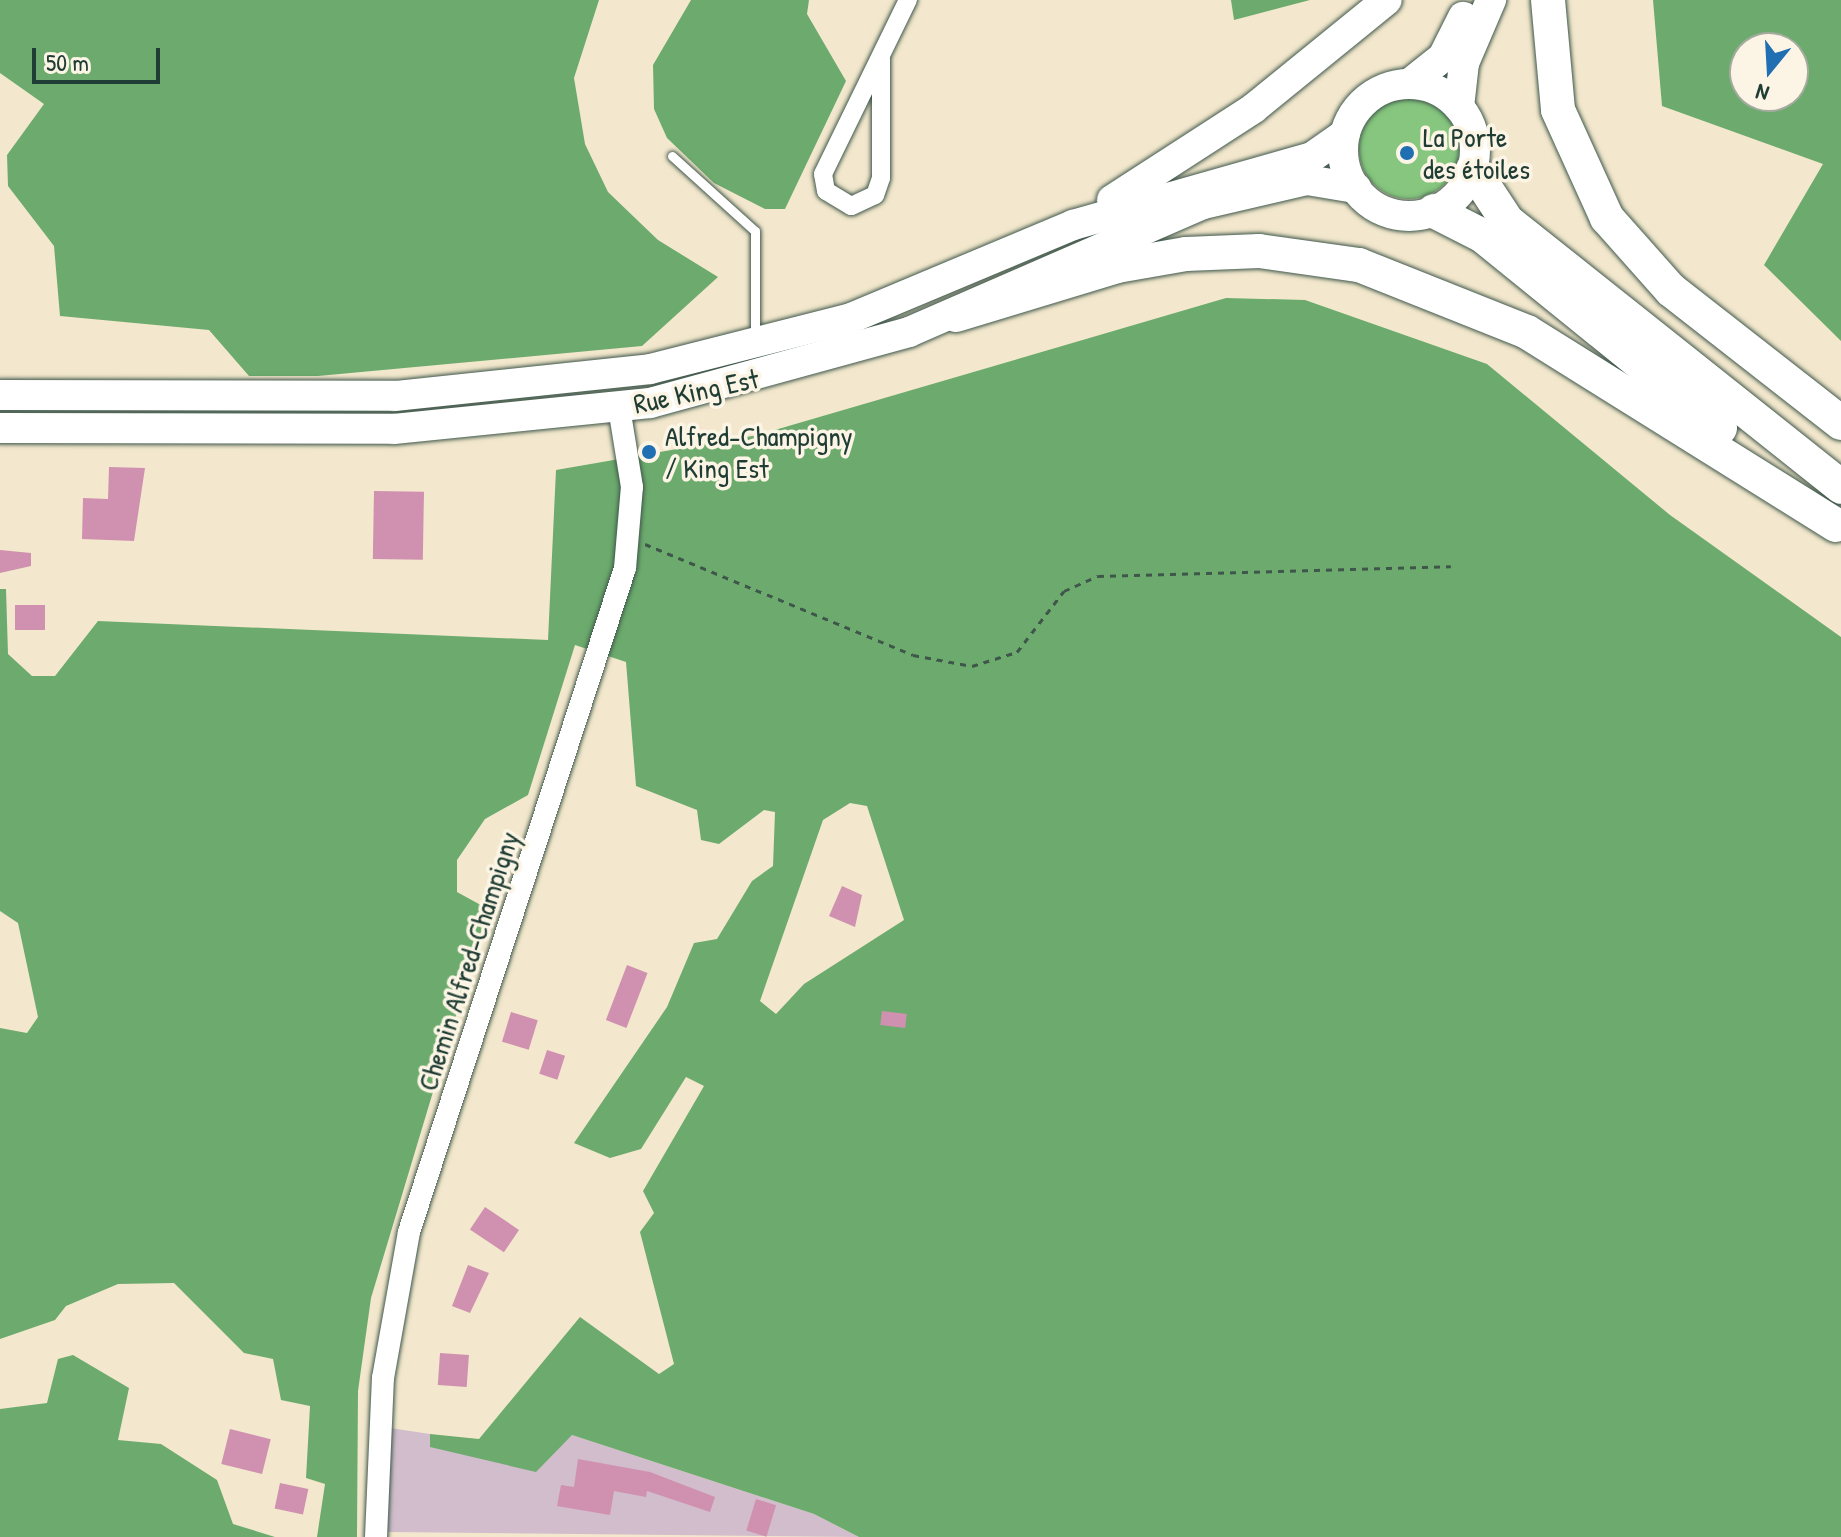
<!DOCTYPE html>
<meta charset="utf-8">
<style>
body{margin:0}
#map{position:relative;width:1841px;height:1537px;overflow:hidden;background:#f3e8cd;font-family:"Patrick Hand",sans-serif}
div>[style]{position:absolute}
[style*='--x']{left:calc(var(--x)*1px);top:calc(var(--y)*1px);width:calc(var(--w)*1px);rotate:calc(var(--a)*1deg)}
.industrial>*{inset:0;background:#d1bdcc}
.green>*{inset:0;background:#86c67e}
.round{border-radius:50%}
.forest>*{inset:0;background:#6cab6d}
.building>*{inset:0;background:#cf91af;transform-origin:0 0}
.path>*{height:3px;margin-top:-1.5px;transform-origin:0;background:repeating-linear-gradient(90deg,#3f574b 0 6px,transparent 0 12px)}
.roads{filter:drop-shadow(0 0 2px #3f574b) drop-shadow(0 0 2px #3f574b)}
.service>*{height:9px;margin:-4.5px;padding:0 4.5px;transform-origin:4.5px;border-radius:4.5px;background:#fff}
.minor>*{height:18px;margin:-9px;padding:0 9px;transform-origin:9px;border-radius:9px;background:#fff}
.tertiary>*{height:22px;margin:-11px;padding:0 11px;transform-origin:11px;border-radius:11px;background:#fff}
.primary>*{height:30px;margin:-15px;padding:0 15px;transform-origin:15px;border-radius:15px;background:#fff}
.primary>.ring{margin:-15px;padding:0;box-sizing:content-box;background:none;border:30px solid #fff;border-radius:50%}
.motorway>*{height:34px;margin:-17px;padding:0 17px;transform-origin:17px;border-radius:17px;background:#fff}
.dots>*{width:22px;height:22px;translate:-50% -50%;box-sizing:border-box;border:4px solid #fcf5e5;border-radius:50%}
span{translate:-50% -50%;white-space:nowrap;text-align:center;line-height:1.15;-webkit-text-stroke:7px #fcf5e5;paint-order:stroke}
.poi-label{font-size:28px;color:#1f3d34}
.left{translate:0 -50%;text-align:left}
.street-label{font-size:28px;color:#1f3d34}
.north{position:absolute;left:1729px;top:32px;width:80px;height:80px;box-sizing:border-box;background:#fcf5e5;border:2px solid #a4ab9e;border-radius:50%;rotate:198deg;font-size:22px;font-weight:700;line-height:32px;text-align:center;color:#1f3d34}
.north::after{content:'';display:block;margin:auto;width:28px;height:36px;background:#1f6fb2;clip-path:polygon(50% 0,100% 100%,50% 72%,0 100%)}
.scale{position:absolute;left:32px;top:48px;width:128px;height:36px;box-sizing:border-box;border:4px solid #1f3d34;border-top:0;padding-left:10px;font-size:24px;line-height:28px;white-space:nowrap;color:#1f3d34;-webkit-text-stroke:6px #fcf5e5;paint-order:stroke}
</style>
<div id="map">
<div class="industrial">
<div style="clip-path:polygon(390px 1428px,430px 1434px,431px 1447px,572px 1435px,814px 1514px,859px 1537px,388px 1532px)"></div>
</div>
<div class="green">
<div class="round" style="left:1359px;top:99px;width:100px;height:100px"></div>
</div>
<div class="forest">
<div style="clip-path:polygon(0 0,599px 0,574px 78px,585px 144px,608px 192px,658px 240px,718px 277px,642px 346px,318px 376px,249px 376px,209px 330px,60px 316px,54px 246px,8px 186px,7px 155px,44px 104px,0 73px)"></div>
<div style="clip-path:polygon(691px 0,809px 0,807px 14px,846px 81px,785px 209px,765px 209px,714px 183px,667px 138px,654px 109px,653px 65px)"></div>
<div style="clip-path:polygon(1231px 0,1310px 0,1234px 20px)"></div>
<div style="clip-path:polygon(evenodd,1653px 0,1841px 0,1841px 341px,1764px 265px,1823px 164px,1662px 106px,1653px 0,1745px 48px,1793px 48px,1793px 96px,1745px 96px,1745px 48px)"></div>
<div style="clip-path:polygon(evenodd,1226px 298px,1305px 300px,1487px 364px,1670px 515px,1841px 637px,1841px 1537px,859px 1537px,814px 1514px,572px 1435px,536px 1472px,430px 1447px,430px 1434px,479px 1439px,580px 1317px,659px 1374px,674px 1364px,640px 1232px,654px 1213px,643px 1191px,704px 1086px,686px 1077px,641px 1149px,610px 1158px,574px 1143px,667px 1007px,694px 943px,717px 939px,752px 881px,773px 866px,775px 812px,764px 810px,719px 844px,701px 840px,697px 810px,636px 786px,626px 662px,575px 645px,528px 795px,485px 819px,457px 860px,457px 892px,488px 909px,371px 1298px,358px 1391px,357px 1537px,317px 1537px,325px 1484px,306px 1478px,310px 1406px,281px 1400px,273px 1359px,244px 1353px,174px 1283px,118px 1284px,66px 1306px,55px 1320px,0 1339px,0 1028px,27px 1033px,38px 1017px,18px 923px,0 911px,0 589px,6px 589px,8px 654px,32px 676px,55px 676px,98px 621px,548px 640px,556px 470px,758px 435px,1226px 298px,850px 803px,867px 806px,904px 920px,804px 984px,776px 1014px,760px 1001px,823px 820px,850px 803px)"></div>
<div style="clip-path:polygon(73px 1355px,129px 1388px,118px 1440px,161px 1444px,217px 1480px,233px 1524px,275px 1537px,0 1537px,0 1409px,47px 1403px,58px 1359px)"></div>
</div>
<div class="building">
<div style="clip-path:polygon(109px 467px,145px 468px,134px 541px,82px 539px,83px 498px,108px 499px)"></div>
<div style="left:374px;top:491px;width:50px;height:68px;rotate:1deg"></div>
<div style="clip-path:polygon(0 550px,31px 553px,31px 566px,0 573px)"></div>
<div style="left:15px;top:605px;width:30px;height:25px"></div>
<div style="clip-path:polygon(842px 886px,862px 895px,855px 927px,829px 916px)"></div>
<div style="left:627px;top:965px;width:22px;height:59px;rotate:21deg"></div>
<div style="left:882px;top:1011px;width:25px;height:14px;rotate:7deg"></div>
<div style="left:511px;top:1012px;width:28px;height:31px;rotate:17deg"></div>
<div style="left:547px;top:1050px;width:19px;height:25px;rotate:18deg"></div>
<div style="left:485px;top:1207px;width:41px;height:27px;rotate:34deg"></div>
<div style="clip-path:polygon(468px 1265px,489px 1273px,470px 1313px,452px 1306px)"></div>
<div style="left:440px;top:1353px;width:29px;height:32px;rotate:4deg"></div>
<div style="left:230px;top:1429px;width:42px;height:36px;rotate:14deg"></div>
<div style="clip-path:polygon(578px 1459px,650px 1472px,715px 1497px,710px 1512px,647px 1491px,646px 1497px,614px 1491px,610px 1515px,557px 1506px,561px 1485px,574px 1487px)"></div>
<div style="left:280px;top:1483px;width:29px;height:26px;rotate:12deg"></div>
<div style="left:756px;top:1499px;width:21px;height:33px;rotate:17deg"></div>
</div>
<div class="path">
<div style="--x:645;--y:544;--w:290;--a:22.5"></div>
<div style="--x:913;--y:655;--w:60;--a:10.6"></div>
<div style="--x:972;--y:666;--w:47;--a:-17.3"></div>
<div style="--x:1017;--y:652;--w:77;--a:-52.4"></div>
<div style="--x:1064;--y:591;--w:37;--a:-24"></div>
<div style="--x:1098;--y:576;--w:353;--a:-1.6"></div>
</div>
<div class="roads">
<div class="service">
<div style="--x:672;--y:156;--w:112;--a:42.1"></div>
<div style="--x:755;--y:231;--w:107;--a:90"></div>
</div>
<div class="minor">
<div style="--x:881;--y:59;--w:119;--a:90"></div>
<div style="--x:881;--y:178;--w:18;--a:109"></div>
<div style="--x:875;--y:195;--w:26;--a:155"></div>
<div style="--x:851;--y:206;--w:29;--a:-149"></div>
<div style="--x:826;--y:191;--w:17;--a:-100"></div>
<div style="--x:823;--y:174;--w:194;--a:-64"></div>
</div>
<div class="tertiary">
<div style="--x:376;--y:1537;--w:159;--a:-87.5"></div>
<div style="--x:383;--y:1378;--w:148;--a:-79.9"></div>
<div style="--x:409;--y:1232;--w:698;--a:-71.98"></div>
<div style="--x:625;--y:568;--w:81;--a:-85.1"></div>
<div style="--x:632;--y:487;--w:80;--a:-99.3"></div>
</div>
<div class="primary">
<div class="ring" style="left:1343px;top:84px;width:102px;height:102px"></div>
<div style="--x:1409;--y:84;--w:43;--a:-38.5"></div>
<div style="--x:1443;--y:57;--w:45;--a:-63.4"></div>
<div style="--x:1459;--y:107;--w:44;--a:-83.5"></div>
<div style="--x:1464;--y:63;--w:69;--a:-66.8"></div>
<div style="--x:1112;--y:200;--w:169;--a:-32.9"></div>
<div style="--x:1254;--y:108;--w:171;--a:-39.1"></div>
<div style="--x:0;--y:395;--w:395;--a:0.1"></div>
<div style="--x:395;--y:396;--w:256;--a:-6"></div>
<div style="--x:650;--y:369;--w:207;--a:-14.2"></div>
<div style="--x:851;--y:318;--w:241;--a:-22.7"></div>
<div style="--x:1073;--y:225;--w:248;--a:-15.9"></div>
<div style="--x:1312;--y:157;--w:40;--a:-34.9"></div>
<div style="--x:0;--y:428;--w:394;--a:0.1"></div>
<div style="--x:394;--y:429;--w:257;--a:-5.8"></div>
<div style="--x:650;--y:403;--w:269;--a:-15.3"></div>
<div style="--x:909;--y:332;--w:322;--a:-23.5"></div>
<div style="--x:1204;--y:204;--w:106;--a:-13.1"></div>
<div style="--x:1307;--y:180;--w:50;--a:9.3"></div>
</div>
<div class="motorway">
<div style="--x:1548;--y:0;--w:110;--a:84.8"></div>
<div style="--x:1558;--y:110;--w:119;--a:65.6"></div>
<div style="--x:1607;--y:218;--w:96;--a:48.4"></div>
<div style="--x:1671;--y:290;--w:216;--a:38"></div>
<div style="--x:1473;--y:169;--w:62;--a:56.8"></div>
<div style="--x:1507;--y:221;--w:427;--a:38.5"></div>
<div style="--x:1434;--y:211;--w:55;--a:27"></div>
<div style="--x:1483;--y:236;--w:305;--a:39"></div>
<div style="--x:956;--y:315;--w:168;--a:-16.9"></div>
<div style="--x:1117;--y:266;--w:70;--a:-9.9"></div>
<div style="--x:1186;--y:254;--w:73;--a:-2.4"></div>
<div style="--x:1259;--y:251;--w:101;--a:8"></div>
<div style="--x:1359;--y:265;--w:181;--a:21.7"></div>
<div style="--x:1527;--y:332;--w:364;--a:32"></div>
</div>
</div>
<div class="dots">
<div style="left:1407px;top:153px;background:#1f6fb2"></div>
<div style="left:649px;top:452px;background:#1f6fb2"></div>
</div>
<div class="poi-label">
<span class="left" style="left:1423px;top:153px">La Porte<br>des étoiles</span>
<span class="left" style="left:665px;top:452px">Alfred-Champigny<br>/ King Est</span>
</div>
<div class="street-label">
<span style="left:696px;top:391px;rotate:-12deg">Rue King Est</span>
<span style="left:468px;top:961px;rotate:-72deg">Chemin Alfred-Champigny</span>
</div>
<div class="north">N</div>
<div class="scale">50 m</div>
</div>
